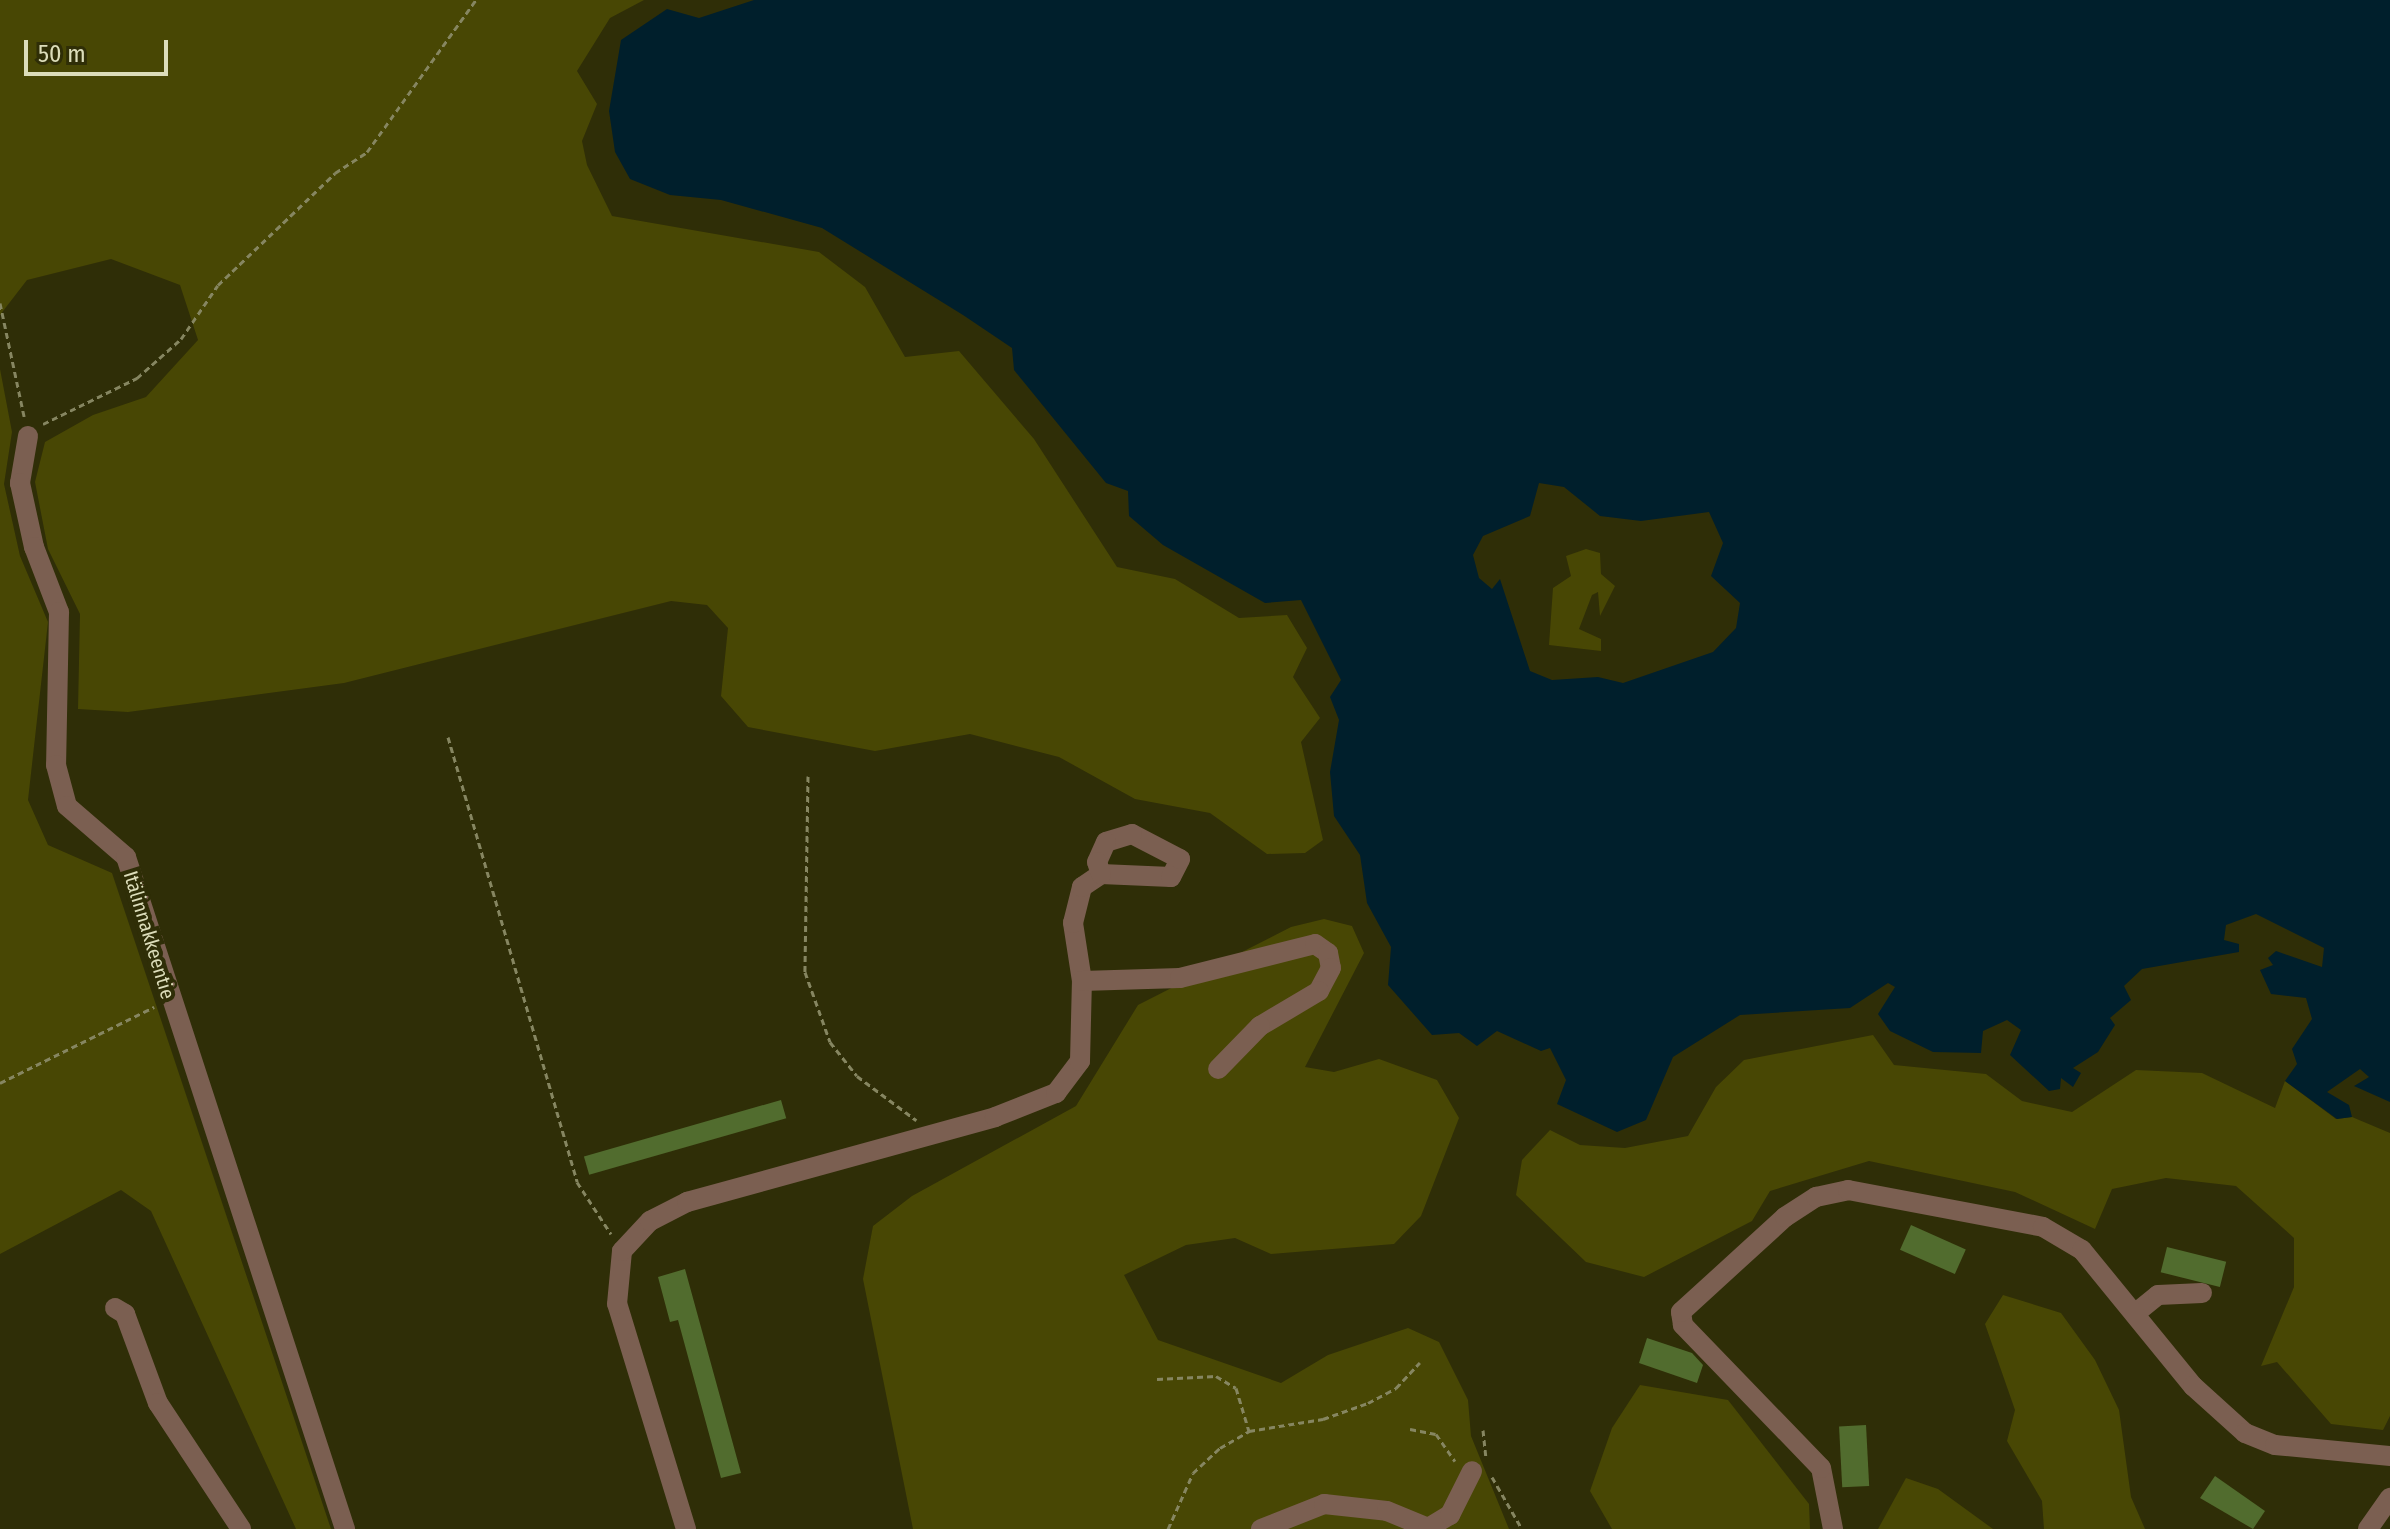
<!DOCTYPE html>
<meta charset="utf-8">
<style>
body{margin:0}
#map{position:relative;width:2390px;height:1529px;overflow:hidden;background:#2f2e07;font-family:"Fira Sans Condensed",sans-serif}
div>[style]{position:absolute}
[style*='--x']{left:calc(var(--x)*1px);top:calc(var(--y)*1px);width:calc(var(--w)*1px);rotate:calc(var(--a)*1deg)}
.green>*{inset:0;background:#484704}
.water>*{inset:0;background:#001f2c}
.building>*{inset:0;background:#516c2e;transform-origin:0 0}
.path>*{height:3px;margin-top:-1.5px;transform-origin:0;background:repeating-linear-gradient(90deg,#868661 0 6px,transparent 0 10px)}
.minor>*{height:20px;margin:-10px;padding:0 10px;transform-origin:10px;border-radius:10px;background:#7b5f51}
span{translate:-50% -50%;white-space:nowrap;text-align:center;line-height:1.15;-webkit-text-stroke:8px #2f2e07;paint-order:stroke}
.street-label{font-size:20px;color:#dcddba}
.scale{position:absolute;left:24px;top:40px;width:144px;height:36px;box-sizing:border-box;border:4px solid #dcddba;border-top:0;padding-left:10px;font-size:24px;line-height:28px;white-space:nowrap;color:#dcddba;-webkit-text-stroke:6px #2f2e07;paint-order:stroke}
</style>
<div id="map">
<div class="green">
<div style="clip-path:polygon(0 0,644px 0,610px 18px,577px 71px,597px 104px,582px 141px,587px 165px,612px 216px,819px 252px,865px 287px,905px 357px,959px 351px,1034px 439px,1117px 567px,1175px 579px,1239px 618px,1287px 615px,1307px 648px,1293px 677px,1320px 718px,1301px 742px,1323px 840px,1305px 853px,1267px 854px,1210px 813px,1135px 799px,1059px 757px,970px 734px,875px 751px,748px 727px,721px 696px,728px 628px,707px 605px,671px 601px,344px 683px,128px 712px,78px 709px,80px 614px,48px 549px,35px 482px,45px 442px,93px 415px,146px 397px,198px 340px,180px 285px,111px 259px,27px 280px,0 315px)"></div>
<div style="clip-path:polygon(0 369px,12px 432px,4px 484px,20px 556px,48px 622px,28px 800px,48px 845px,112px 873px,331px 1529px,296px 1529px,151px 1211px,121px 1190px,0 1254px)"></div>
<div style="clip-path:polygon(1586px 549px,1600px 553px,1601px 574px,1615px 586px,1600px 616px,1598px 592px,1592px 595px,1579px 629px,1601px 639px,1601px 651px,1549px 645px,1553px 588px,1571px 576px,1566px 556px)"></div>
<div style="clip-path:polygon(1324px 919px,1352px 926px,1364px 953px,1305px 1067px,1334px 1072px,1379px 1059px,1437px 1080px,1459px 1118px,1421px 1216px,1394px 1244px,1271px 1254px,1235px 1238px,1186px 1245px,1124px 1275px,1158px 1340px,1281px 1383px,1328px 1355px,1408px 1328px,1439px 1342px,1468px 1400px,1471px 1436px,1509px 1529px,913px 1529px,863px 1279px,873px 1226px,912px 1196px,1076px 1106px,1138px 1005px,1291px 927px)"></div>
<div style="clip-path:polygon(1873px 1035px,1894px 1065px,1986px 1074px,2022px 1101px,2072px 1112px,2136px 1070px,2202px 1073px,2275px 1108px,2285px 1081px,2336px 1119px,2352px 1117px,2390px 1133px,2390px 1416px,2383px 1430px,2331px 1424px,2277px 1362px,2261px 1366px,2294px 1287px,2294px 1238px,2236px 1186px,2166px 1178px,2112px 1189px,2095px 1229px,2015px 1192px,1869px 1161px,1770px 1191px,1752px 1221px,1644px 1277px,1586px 1262px,1516px 1195px,1522px 1160px,1550px 1130px,1580px 1145px,1625px 1148px,1688px 1136px,1716px 1087px,1744px 1060px)"></div>
<div style="clip-path:polygon(2003px 1295px,2061px 1313px,2095px 1360px,2119px 1410px,2131px 1497px,2145px 1529px,2044px 1529px,2042px 1501px,2007px 1441px,2015px 1410px,1985px 1324px)"></div>
<div style="clip-path:polygon(1640px 1385px,1728px 1400px,1809px 1504px,1810px 1529px,1612px 1529px,1590px 1491px,1612px 1428px)"></div>
<div style="clip-path:polygon(1906px 1478px,1938px 1489px,1993px 1529px,1878px 1529px)"></div>
</div>
<div class="water">
<div style="clip-path:polygon(evenodd,754px 0,2390px 0,2390px 1102px,2354px 1086px,2369px 1077px,2360px 1069px,2327px 1092px,2349px 1105px,2352px 1117px,2337px 1119px,2285px 1081px,2297px 1064px,2292px 1049px,2312px 1019px,2306px 998px,2271px 994px,2260px 970px,2273px 965px,2268px 958px,2276px 951px,2322px 967px,2324px 948px,2256px 914px,2226px 925px,2224px 940px,2239px 944px,2239px 952px,2142px 969px,2124px 986px,2131px 1000px,2110px 1018px,2115px 1025px,2098px 1052px,2073px 1068px,2081px 1073px,2073px 1087px,2061px 1078px,2060px 1089px,2049px 1091px,2010px 1055px,2021px 1030px,2007px 1020px,1983px 1031px,1981px 1053px,1933px 1052px,1890px 1031px,1878px 1014px,1895px 987px,1888px 983px,1850px 1008px,1740px 1015px,1673px 1057px,1646px 1120px,1617px 1132px,1557px 1104px,1566px 1080px,1550px 1048px,1541px 1051px,1497px 1031px,1477px 1046px,1459px 1033px,1432px 1035px,1388px 985px,1391px 947px,1367px 903px,1360px 855px,1334px 816px,1330px 772px,1339px 720px,1330px 697px,1341px 680px,1301px 600px,1265px 603px,1163px 545px,1129px 516px,1128px 491px,1106px 483px,1014px 370px,1012px 348px,963px 315px,822px 228px,721px 200px,670px 195px,630px 179px,615px 152px,609px 111px,621px 40px,667px 9px,699px 18px,754px 0,1539px 483px,1564px 487px,1600px 516px,1641px 521px,1709px 512px,1723px 543px,1711px 576px,1740px 603px,1736px 628px,1713px 652px,1623px 683px,1598px 677px,1552px 680px,1530px 671px,1500px 579px,1492px 589px,1479px 578px,1473px 555px,1483px 536px,1530px 516px,1539px 483px)"></div>
</div>
<div class="building">
<div style="left:781px;top:1100px;width:19px;height:205px;rotate:74deg"></div>
<div style="left:1911px;top:1225px;width:60px;height:27px;rotate:24deg"></div>
<div style="left:2167px;top:1247px;width:61px;height:26px;rotate:14deg"></div>
<div style="clip-path:polygon(685px 1269px,741px 1473px,721px 1478px,678px 1320px,670px 1322px,658px 1277px)"></div>
<div style="clip-path:polygon(1647px 1338px,1692px 1353px,1703px 1365px,1697px 1383px,1639px 1363px)"></div>
<div style="left:1866px;top:1425px;width:61px;height:27px;rotate:87deg"></div>
<div style="clip-path:polygon(2215px 1476px,2265px 1511px,2253px 1529px,2200px 1498px)"></div>
</div>
<div class="path">
<div style="--x:0;--y:303;--w:116;--a:78"></div>
<div style="--x:43;--y:424;--w:105;--a:-26.1"></div>
<div style="--x:137;--y:378;--w:59;--a:-41.6"></div>
<div style="--x:181;--y:339;--w:65;--a:-55.6"></div>
<div style="--x:218;--y:285;--w:162;--a:-43.7"></div>
<div style="--x:335;--y:173;--w:38;--a:-33"></div>
<div style="--x:367;--y:152;--w:187;--a:-54.4"></div>
<div style="--x:448;--y:737;--w:463;--a:73.8"></div>
<div style="--x:577;--y:1182;--w:62;--a:56.8"></div>
<div style="--x:808;--y:776;--w:196;--a:90.9"></div>
<div style="--x:805;--y:972;--w:74;--a:70.3"></div>
<div style="--x:830;--y:1042;--w:43;--a:51.5"></div>
<div style="--x:857;--y:1076;--w:74;--a:36.7"></div>
<div style="--x:0;--y:1083;--w:172;--a:-26.3"></div>
<div style="--x:1157;--y:1379;--w:59;--a:-2.9"></div>
<div style="--x:1216;--y:1376;--w:23;--a:31"></div>
<div style="--x:1236;--y:1388;--w:45;--a:73.2"></div>
<div style="--x:1410;--y:1429;--w:26;--a:11"></div>
<div style="--x:1436;--y:1434;--w:33;--a:55"></div>
<div style="--x:1483;--y:1430;--w:29;--a:84"></div>
<div style="--x:1492;--y:1477;--w:60;--a:60"></div>
<div style="--x:1168;--y:1529;--w:61;--a:-65.9"></div>
<div style="--x:1193;--y:1473;--w:37;--a:-43"></div>
<div style="--x:1220;--y:1448;--w:34;--a:-30"></div>
<div style="--x:1249;--y:1431;--w:75;--a:-9.2"></div>
<div style="--x:1323;--y:1419;--w:48;--a:-19.6"></div>
<div style="--x:1368;--y:1403;--w:32;--a:-28"></div>
<div style="--x:1396;--y:1388;--w:35;--a:-47"></div>
</div>
<div class="minor">
<div style="--x:28;--y:436;--w:48;--a:99.7"></div>
<div style="--x:20;--y:483;--w:66;--a:77.7"></div>
<div style="--x:34;--y:547;--w:70;--a:69"></div>
<div style="--x:59;--y:612;--w:153;--a:91.1"></div>
<div style="--x:56;--y:765;--w:42;--a:75"></div>
<div style="--x:67;--y:806;--w:78;--a:40.8"></div>
<div style="--x:126;--y:857;--w:707;--a:71.95"></div>
<div style="--x:1082;--y:981;--w:59;--a:-98.8"></div>
<div style="--x:1073;--y:923;--w:37;--a:-76"></div>
<div style="--x:1082;--y:887;--w:23;--a:-34"></div>
<div style="--x:1101;--y:874;--w:70;--a:2.5"></div>
<div style="--x:1171;--y:877;--w:20;--a:-63"></div>
<div style="--x:1180;--y:859;--w:54;--a:-152.5"></div>
<div style="--x:1132;--y:834;--w:27;--a:163"></div>
<div style="--x:1106;--y:842;--w:22;--a:114"></div>
<div style="--x:1097;--y:862;--w:13;--a:72"></div>
<div style="--x:115;--y:1308;--w:12;--a:31"></div>
<div style="--x:125;--y:1314;--w:95;--a:69.7"></div>
<div style="--x:158;--y:1403;--w:151;--a:56.6"></div>
<div style="--x:2137;--y:1312;--w:27;--a:-39"></div>
<div style="--x:2158;--y:1295;--w:44;--a:-2.6"></div>
<div style="--x:686;--y:1529;--w:235;--a:-107"></div>
<div style="--x:617;--y:1304;--w:53;--a:-84.6"></div>
<div style="--x:622;--y:1251;--w:41;--a:-47"></div>
<div style="--x:650;--y:1221;--w:42;--a:-27.2"></div>
<div style="--x:687;--y:1202;--w:320;--a:-15.4"></div>
<div style="--x:995;--y:1117;--w:66;--a:-21.5"></div>
<div style="--x:1056;--y:1093;--w:40;--a:-53"></div>
<div style="--x:1080;--y:1061;--w:80;--a:-88.6"></div>
<div style="--x:1082;--y:981;--w:98;--a:-1.8"></div>
<div style="--x:1180;--y:978;--w:139;--a:-14.1"></div>
<div style="--x:1315;--y:944;--w:16;--a:35"></div>
<div style="--x:1328;--y:953;--w:15;--a:79"></div>
<div style="--x:1331;--y:968;--w:26;--a:118"></div>
<div style="--x:1319;--y:991;--w:69;--a:149.3"></div>
<div style="--x:1260;--y:1026;--w:60;--a:134.3"></div>
<div style="--x:1261;--y:1529;--w:68;--a:-21.6"></div>
<div style="--x:1324;--y:1504;--w:63;--a:6.3"></div>
<div style="--x:1387;--y:1511;--w:44;--a:22.5"></div>
<div style="--x:1428;--y:1528;--w:26;--a:-31"></div>
<div style="--x:1450;--y:1515;--w:49;--a:-63.4"></div>
<div style="--x:1833;--y:1529;--w:62;--a:-101.1"></div>
<div style="--x:1821;--y:1468;--w:199;--a:-134"></div>
<div style="--x:1683;--y:1325;--w:13;--a:-99"></div>
<div style="--x:1681;--y:1312;--w:141;--a:-42.4"></div>
<div style="--x:1785;--y:1217;--w:37;--a:-33"></div>
<div style="--x:1816;--y:1197;--w:33;--a:-12"></div>
<div style="--x:1848;--y:1190;--w:198;--a:10.7"></div>
<div style="--x:2043;--y:1227;--w:45;--a:30.5"></div>
<div style="--x:2082;--y:1250;--w:176;--a:50.8"></div>
<div style="--x:2193;--y:1386;--w:70;--a:42.1"></div>
<div style="--x:2245;--y:1433;--w:32;--a:22"></div>
<div style="--x:2275;--y:1445;--w:116;--a:5.5"></div>
<div style="--x:2368;--y:1529;--w:38;--a:-55"></div>
</div>
<div class="street-label">
<span style="left:149px;top:935px;rotate:73deg">Itälinnakkeentie</span>
</div>
<div class="scale">50 m</div>
</div>
